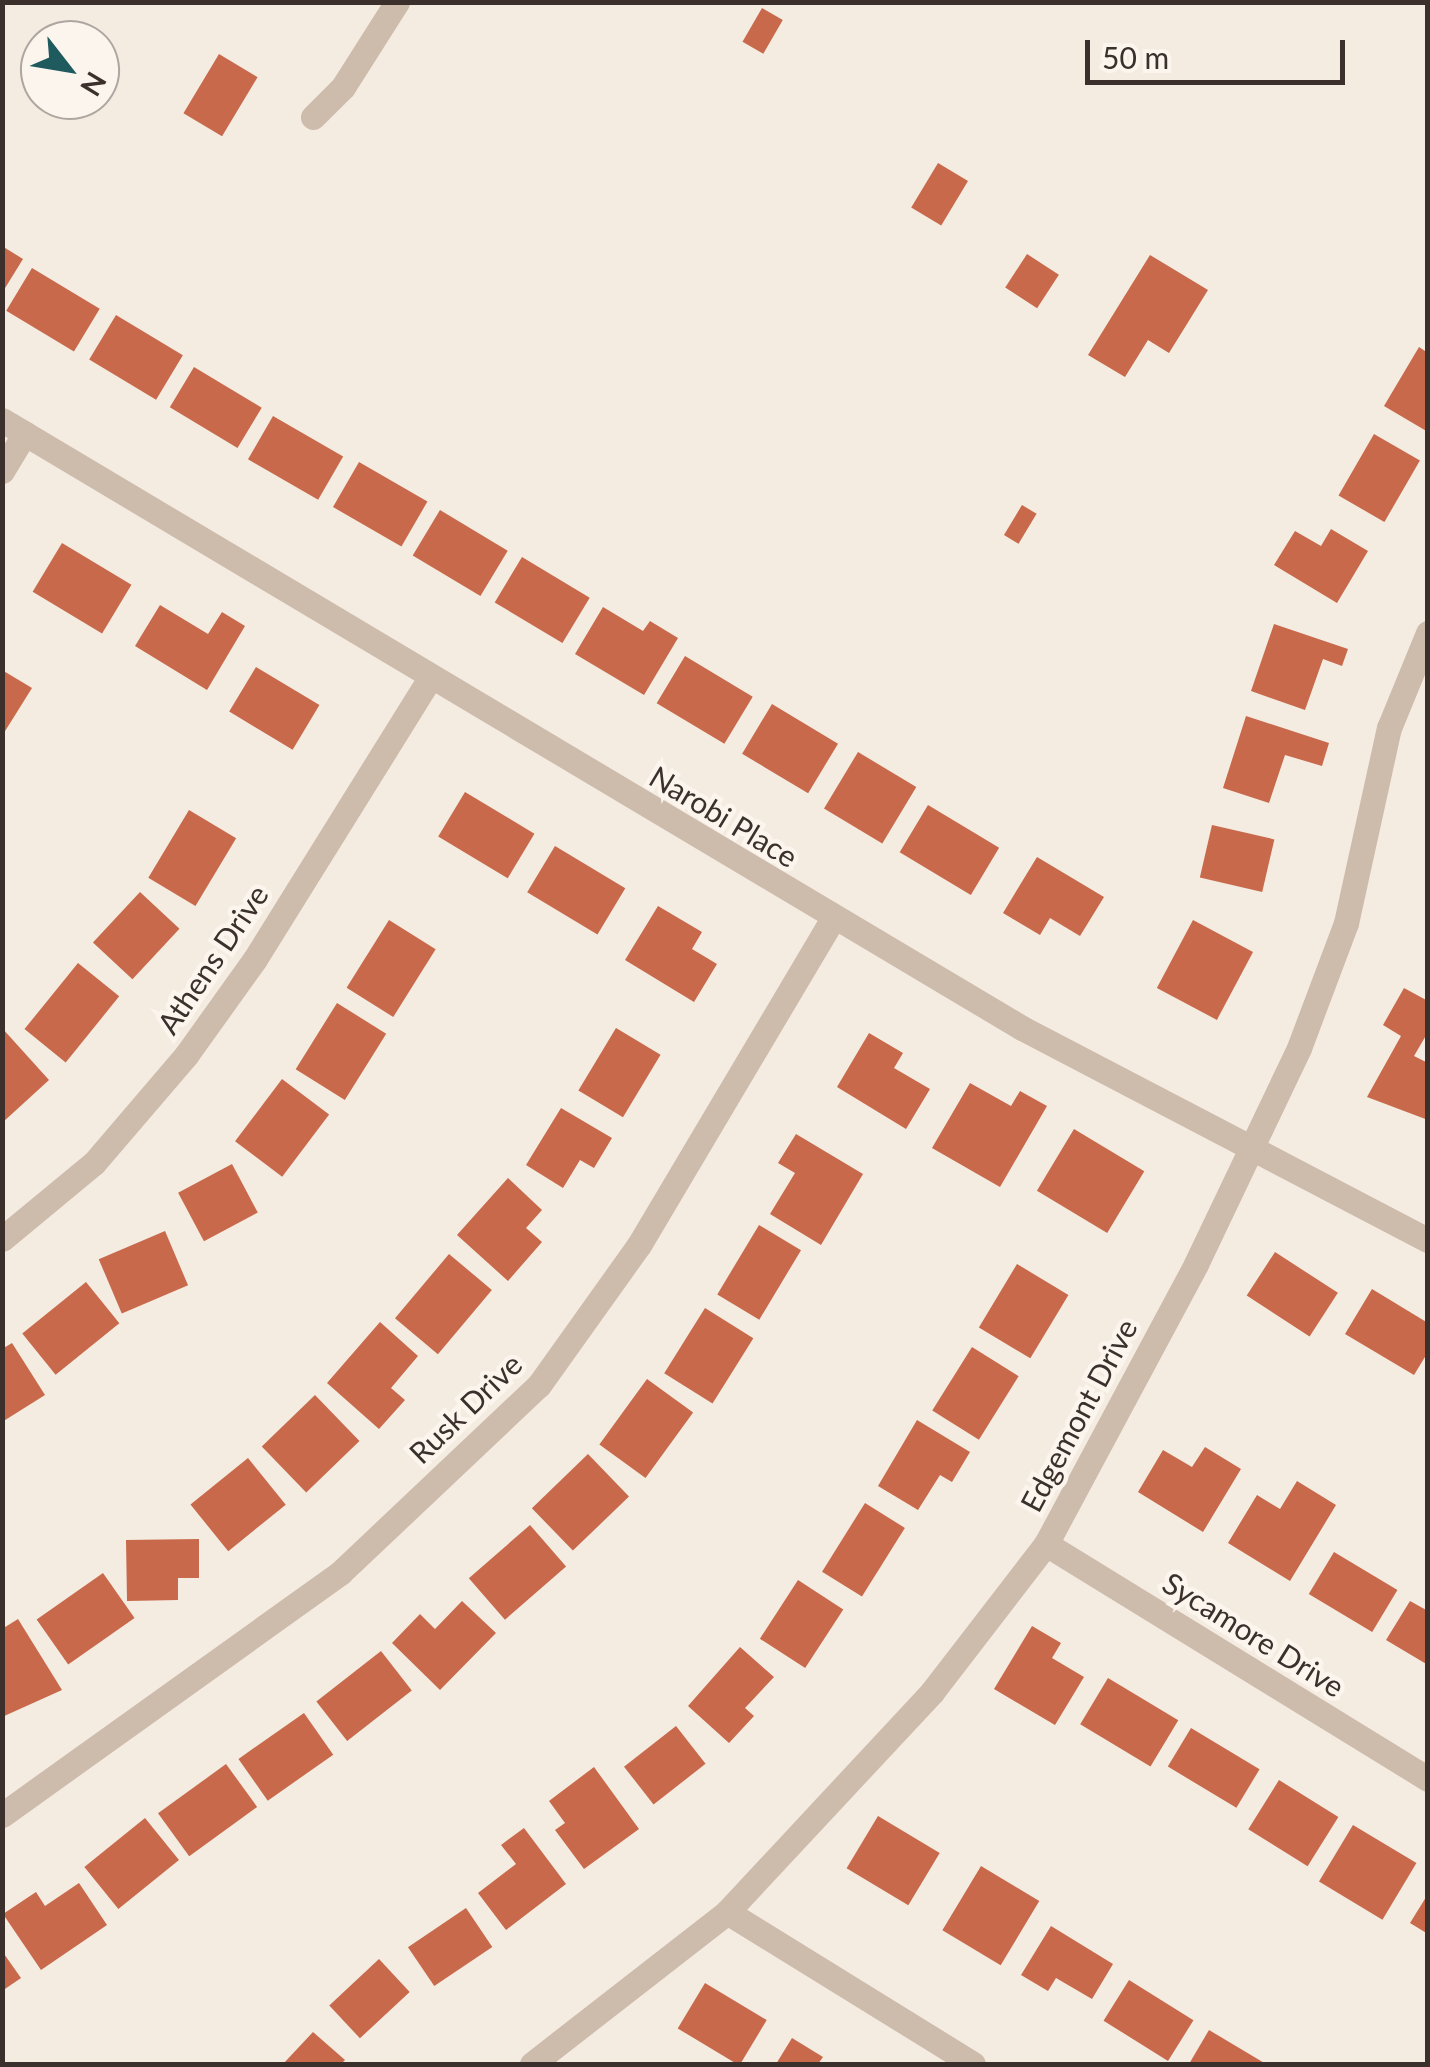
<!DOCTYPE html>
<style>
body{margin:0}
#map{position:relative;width:1430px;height:2067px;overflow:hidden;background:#f4ebe1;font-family:Lato,sans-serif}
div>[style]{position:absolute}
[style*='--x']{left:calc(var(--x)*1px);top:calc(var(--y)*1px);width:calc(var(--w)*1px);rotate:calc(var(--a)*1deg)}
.building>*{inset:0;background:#c8694b;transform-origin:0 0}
.minor>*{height:25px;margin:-12.5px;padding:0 12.5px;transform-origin:12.5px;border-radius:12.5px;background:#cdbbac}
span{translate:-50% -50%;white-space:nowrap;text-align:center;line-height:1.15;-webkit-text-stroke:9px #fbf5ee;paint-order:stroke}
.street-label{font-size:30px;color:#3b302b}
.frame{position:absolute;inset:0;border:5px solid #3b302b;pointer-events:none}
.north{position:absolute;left:20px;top:20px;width:100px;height:100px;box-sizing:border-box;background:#fbf5ee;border:2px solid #aea6a0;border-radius:50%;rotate:121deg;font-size:28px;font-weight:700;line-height:40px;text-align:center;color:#3b302b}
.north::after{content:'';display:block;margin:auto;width:35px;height:45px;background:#1f5a5e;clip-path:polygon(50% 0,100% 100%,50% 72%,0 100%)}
.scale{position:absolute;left:1085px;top:40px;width:260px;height:45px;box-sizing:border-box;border:5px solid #3b302b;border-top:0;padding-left:12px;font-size:30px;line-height:35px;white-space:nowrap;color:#3b302b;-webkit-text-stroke:8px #fbf5ee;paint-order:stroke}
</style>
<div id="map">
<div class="building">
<div style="left:762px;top:8px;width:24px;height:39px;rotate:30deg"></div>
<div style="left:219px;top:54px;width:45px;height:69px;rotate:31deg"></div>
<div style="left:938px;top:163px;width:35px;height:52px;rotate:31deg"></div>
<div style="clip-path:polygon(2px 246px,23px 259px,2px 293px)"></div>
<div style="left:1027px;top:254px;width:38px;height:40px;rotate:33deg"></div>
<div style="clip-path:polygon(1150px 255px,1208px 290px,1169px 353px,1148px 340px,1125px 377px,1088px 355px)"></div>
<div style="left:32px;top:268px;width:79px;height:50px;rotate:31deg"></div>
<div style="left:116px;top:315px;width:78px;height:52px;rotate:31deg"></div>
<div style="clip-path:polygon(1419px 347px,1428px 353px,1428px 432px,1384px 406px)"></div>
<div style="left:194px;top:367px;width:79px;height:47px;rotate:31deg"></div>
<div style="left:273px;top:416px;width:81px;height:50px;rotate:30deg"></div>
<div style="left:1374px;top:434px;width:53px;height:71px;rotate:30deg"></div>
<div style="left:359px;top:462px;width:79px;height:52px;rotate:30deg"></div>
<div style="left:1022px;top:505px;width:17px;height:35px;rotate:31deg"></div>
<div style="left:440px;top:510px;width:79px;height:53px;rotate:31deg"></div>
<div style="clip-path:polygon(1331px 529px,1368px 551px,1337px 603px,1274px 565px,1295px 531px,1321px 546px)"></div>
<div style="left:62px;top:543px;width:81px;height:57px;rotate:31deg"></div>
<div style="left:522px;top:557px;width:79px;height:53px;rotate:31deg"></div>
<div style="clip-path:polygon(160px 605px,208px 634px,222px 612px,245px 626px,207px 690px,135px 646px)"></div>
<div style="clip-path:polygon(603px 607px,643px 631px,650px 621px,678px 638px,644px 695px,575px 654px)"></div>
<div style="clip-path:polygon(1274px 624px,1348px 649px,1342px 666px,1323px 659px,1305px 710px,1251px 691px)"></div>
<div style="left:685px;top:656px;width:79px;height:55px;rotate:31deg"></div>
<div style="left:256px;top:667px;width:74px;height:52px;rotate:31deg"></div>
<div style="clip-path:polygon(2px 670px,32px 688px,2px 736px)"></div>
<div style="left:772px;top:704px;width:77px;height:58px;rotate:31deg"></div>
<div style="clip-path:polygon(1246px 716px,1329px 743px,1322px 766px,1285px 755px,1269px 803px,1223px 788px)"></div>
<div style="left:858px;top:752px;width:68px;height:66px;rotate:31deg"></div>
<div style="left:465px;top:792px;width:81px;height:52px;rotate:31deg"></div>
<div style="left:928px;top:805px;width:83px;height:55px;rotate:31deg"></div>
<div style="left:189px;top:810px;width:55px;height:79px;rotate:31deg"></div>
<div style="left:1212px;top:825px;width:64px;height:54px;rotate:13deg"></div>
<div style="left:555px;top:846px;width:82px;height:54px;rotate:31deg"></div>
<div style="clip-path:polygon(1037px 857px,1104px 897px,1080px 936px,1050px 918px,1040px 935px,1003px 913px)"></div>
<div style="left:140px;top:892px;width:54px;height:69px;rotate:43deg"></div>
<div style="clip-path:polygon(658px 906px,702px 932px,692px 949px,717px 964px,694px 1002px,625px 960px)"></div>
<div style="left:389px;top:920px;width:55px;height:80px;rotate:32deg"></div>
<div style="left:1193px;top:920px;width:68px;height:77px;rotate:28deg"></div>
<div style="left:78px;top:963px;width:53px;height:85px;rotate:39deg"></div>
<div style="clip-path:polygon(1404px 988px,1428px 1001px,1428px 1032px,1414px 1056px,1428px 1063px,1428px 1120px,1367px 1097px,1401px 1036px,1383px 1025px)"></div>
<div style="left:337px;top:1003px;width:58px;height:78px;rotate:32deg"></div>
<div style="clip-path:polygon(2px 1028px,49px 1080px,2px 1123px)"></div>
<div style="left:616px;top:1028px;width:52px;height:73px;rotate:31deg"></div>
<div style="clip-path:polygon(869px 1033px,903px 1053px,894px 1068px,930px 1089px,906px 1129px,837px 1087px)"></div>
<div style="left:282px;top:1079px;width:59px;height:78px;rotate:37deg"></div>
<div style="clip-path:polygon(970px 1083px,1011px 1106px,1020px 1091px,1047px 1106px,1000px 1187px,932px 1148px)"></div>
<div style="clip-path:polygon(561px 1108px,612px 1138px,594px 1168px,580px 1160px,563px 1188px,526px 1165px)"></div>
<div style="left:1074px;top:1129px;width:82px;height:72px;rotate:31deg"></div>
<div style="clip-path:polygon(796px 1134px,863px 1174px,821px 1245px,770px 1214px,795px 1173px,778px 1163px)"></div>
<div style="left:232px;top:1164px;width:55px;height:61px;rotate:62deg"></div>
<div style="clip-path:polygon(508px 1178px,542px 1210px,526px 1228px,542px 1242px,508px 1281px,457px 1235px)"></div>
<div style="left:759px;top:1225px;width:49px;height:81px;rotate:31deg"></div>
<div style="left:165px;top:1231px;width:59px;height:72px;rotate:67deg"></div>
<div style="left:1275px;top:1252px;width:75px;height:52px;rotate:33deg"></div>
<div style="left:449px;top:1254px;width:56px;height:84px;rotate:40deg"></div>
<div style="left:1017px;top:1264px;width:60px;height:74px;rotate:31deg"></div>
<div style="left:86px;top:1282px;width:53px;height:82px;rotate:51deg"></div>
<div style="clip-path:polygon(1372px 1289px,1428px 1323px,1428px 1352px,1414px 1375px,1345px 1334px)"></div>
<div style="left:705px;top:1308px;width:57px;height:77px;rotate:32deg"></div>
<div style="clip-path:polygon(380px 1322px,418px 1356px,391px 1388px,405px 1400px,379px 1429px,327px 1383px)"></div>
<div style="clip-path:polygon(12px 1343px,45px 1395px,2px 1422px,2px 1349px)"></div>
<div style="left:972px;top:1347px;width:55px;height:75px;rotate:32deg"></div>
<div style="left:647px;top:1379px;width:57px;height:81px;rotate:36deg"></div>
<div style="left:315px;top:1395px;width:64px;height:74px;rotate:46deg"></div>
<div style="clip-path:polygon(917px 1420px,970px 1452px,952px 1482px,940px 1475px,918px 1510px,878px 1486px)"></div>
<div style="clip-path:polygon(1205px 1447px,1241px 1469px,1203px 1532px,1138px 1492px,1163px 1450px,1192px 1467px)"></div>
<div style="left:588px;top:1454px;width:59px;height:78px;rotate:46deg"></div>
<div style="left:248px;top:1458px;width:60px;height:74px;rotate:51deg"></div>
<div style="clip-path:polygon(1297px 1481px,1336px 1505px,1290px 1581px,1228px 1543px,1257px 1495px,1280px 1509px)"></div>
<div style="left:865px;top:1503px;width:47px;height:81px;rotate:32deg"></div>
<div style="left:530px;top:1525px;width:55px;height:81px;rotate:49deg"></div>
<div style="clip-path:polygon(199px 1539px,199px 1578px,178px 1578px,178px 1600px,127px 1601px,126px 1540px)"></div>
<div style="left:1334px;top:1552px;width:74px;height:49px;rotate:31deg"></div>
<div style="left:103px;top:1573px;width:55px;height:81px;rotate:55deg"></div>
<div style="left:798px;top:1580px;width:54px;height:70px;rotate:33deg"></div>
<div style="clip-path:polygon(462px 1601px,496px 1633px,440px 1690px,392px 1643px,420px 1614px,435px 1629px)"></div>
<div style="clip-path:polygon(1410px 1601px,1428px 1611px,1428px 1665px,1386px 1640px)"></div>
<div style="clip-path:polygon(18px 1619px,62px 1690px,2px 1717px,2px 1629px)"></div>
<div style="clip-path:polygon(1032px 1626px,1061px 1643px,1052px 1658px,1084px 1677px,1055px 1725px,994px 1689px)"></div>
<div style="clip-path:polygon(740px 1647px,774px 1677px,745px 1708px,754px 1716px,729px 1743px,688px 1706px)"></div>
<div style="left:381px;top:1651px;width:50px;height:82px;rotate:52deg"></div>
<div style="left:1108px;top:1678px;width:82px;height:54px;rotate:31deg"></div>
<div style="left:304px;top:1713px;width:51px;height:80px;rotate:55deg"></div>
<div style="left:676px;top:1726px;width:48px;height:66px;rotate:52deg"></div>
<div style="left:1191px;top:1728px;width:80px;height:45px;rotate:31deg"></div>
<div style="left:226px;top:1764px;width:53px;height:84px;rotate:54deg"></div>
<div style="clip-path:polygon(594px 1767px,639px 1829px,584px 1869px,555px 1830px,565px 1823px,549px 1801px)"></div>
<div style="left:1279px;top:1780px;width:70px;height:58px;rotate:32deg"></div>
<div style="left:878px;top:1816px;width:72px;height:61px;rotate:31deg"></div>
<div style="left:145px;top:1818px;width:54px;height:78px;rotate:51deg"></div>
<div style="left:1353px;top:1825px;width:74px;height:66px;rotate:31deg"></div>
<div style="clip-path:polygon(524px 1828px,566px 1884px,506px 1930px,478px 1893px,516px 1864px,501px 1845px)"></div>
<div style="left:981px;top:1866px;width:68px;height:75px;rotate:31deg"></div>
<div style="clip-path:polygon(79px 1883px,107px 1925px,41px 1970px,3px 1914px,36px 1892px,45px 1906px)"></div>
<div style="clip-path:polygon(1428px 1894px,1428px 1934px,1410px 1923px)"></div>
<div style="left:466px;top:1908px;width:47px;height:70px;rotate:56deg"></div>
<div style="clip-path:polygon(1051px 1926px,1113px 1964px,1092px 1999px,1056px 1978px,1048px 1991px,1021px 1975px)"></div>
<div style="clip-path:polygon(2px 1951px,21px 1978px,2px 1991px)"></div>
<div style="left:379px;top:1959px;width:45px;height:68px;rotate:47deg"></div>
<div style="left:1129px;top:1980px;width:76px;height:48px;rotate:32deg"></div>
<div style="left:705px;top:1983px;width:72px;height:53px;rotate:31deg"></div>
<div style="clip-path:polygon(1209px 2030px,1266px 2064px,1189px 2064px)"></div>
<div style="clip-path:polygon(313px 2032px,345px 2060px,341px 2064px,283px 2064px)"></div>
<div style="clip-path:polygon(792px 2038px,823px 2057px,818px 2064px,776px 2064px)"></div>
</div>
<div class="minor">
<div style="--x:313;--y:117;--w:42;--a:-45"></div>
<div style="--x:343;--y:87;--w:101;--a:-57.6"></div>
<div style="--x:2;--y:420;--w:1187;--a:30.8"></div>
<div style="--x:1022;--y:1028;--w:458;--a:27.6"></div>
<div style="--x:2;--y:471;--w:44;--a:-58.8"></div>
<div style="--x:2;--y:1239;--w:119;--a:-39.6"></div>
<div style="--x:94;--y:1163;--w:143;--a:-49.5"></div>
<div style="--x:187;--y:1054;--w:117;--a:-54.4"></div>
<div style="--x:255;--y:959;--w:331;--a:-58.1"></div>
<div style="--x:1046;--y:1544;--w:448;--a:31.6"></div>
<div style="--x:2;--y:1815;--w:416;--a:-35.6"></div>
<div style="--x:340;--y:1573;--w:274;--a:-43.4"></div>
<div style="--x:539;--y:1385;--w:172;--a:-54.5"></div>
<div style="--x:639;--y:1245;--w:380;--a:-59.3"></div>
<div style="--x:727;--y:1912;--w:289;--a:31.7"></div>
<div style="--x:532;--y:2064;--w:247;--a:-37.9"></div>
<div style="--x:727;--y:1912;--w:301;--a:-47"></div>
<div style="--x:932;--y:1692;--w:187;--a:-52.4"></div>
<div style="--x:1046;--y:1544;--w:318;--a:-61.8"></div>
<div style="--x:1196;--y:1264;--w:239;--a:-64.5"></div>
<div style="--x:1299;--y:1048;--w:134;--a:-69.4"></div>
<div style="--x:1346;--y:923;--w:200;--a:-77.6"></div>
<div style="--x:1389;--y:728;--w:103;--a:-67.7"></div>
</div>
<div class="street-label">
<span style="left:724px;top:816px;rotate:31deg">Narobi Place</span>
<span style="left:212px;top:959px;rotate:-56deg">Athens Drive</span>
<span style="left:465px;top:1408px;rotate:-44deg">Rusk Drive</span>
<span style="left:1078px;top:1415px;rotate:-62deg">Edgemont Drive</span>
<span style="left:1254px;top:1634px;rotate:32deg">Sycamore Drive</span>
</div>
<div class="frame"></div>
<div class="north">N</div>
<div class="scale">50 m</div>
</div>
